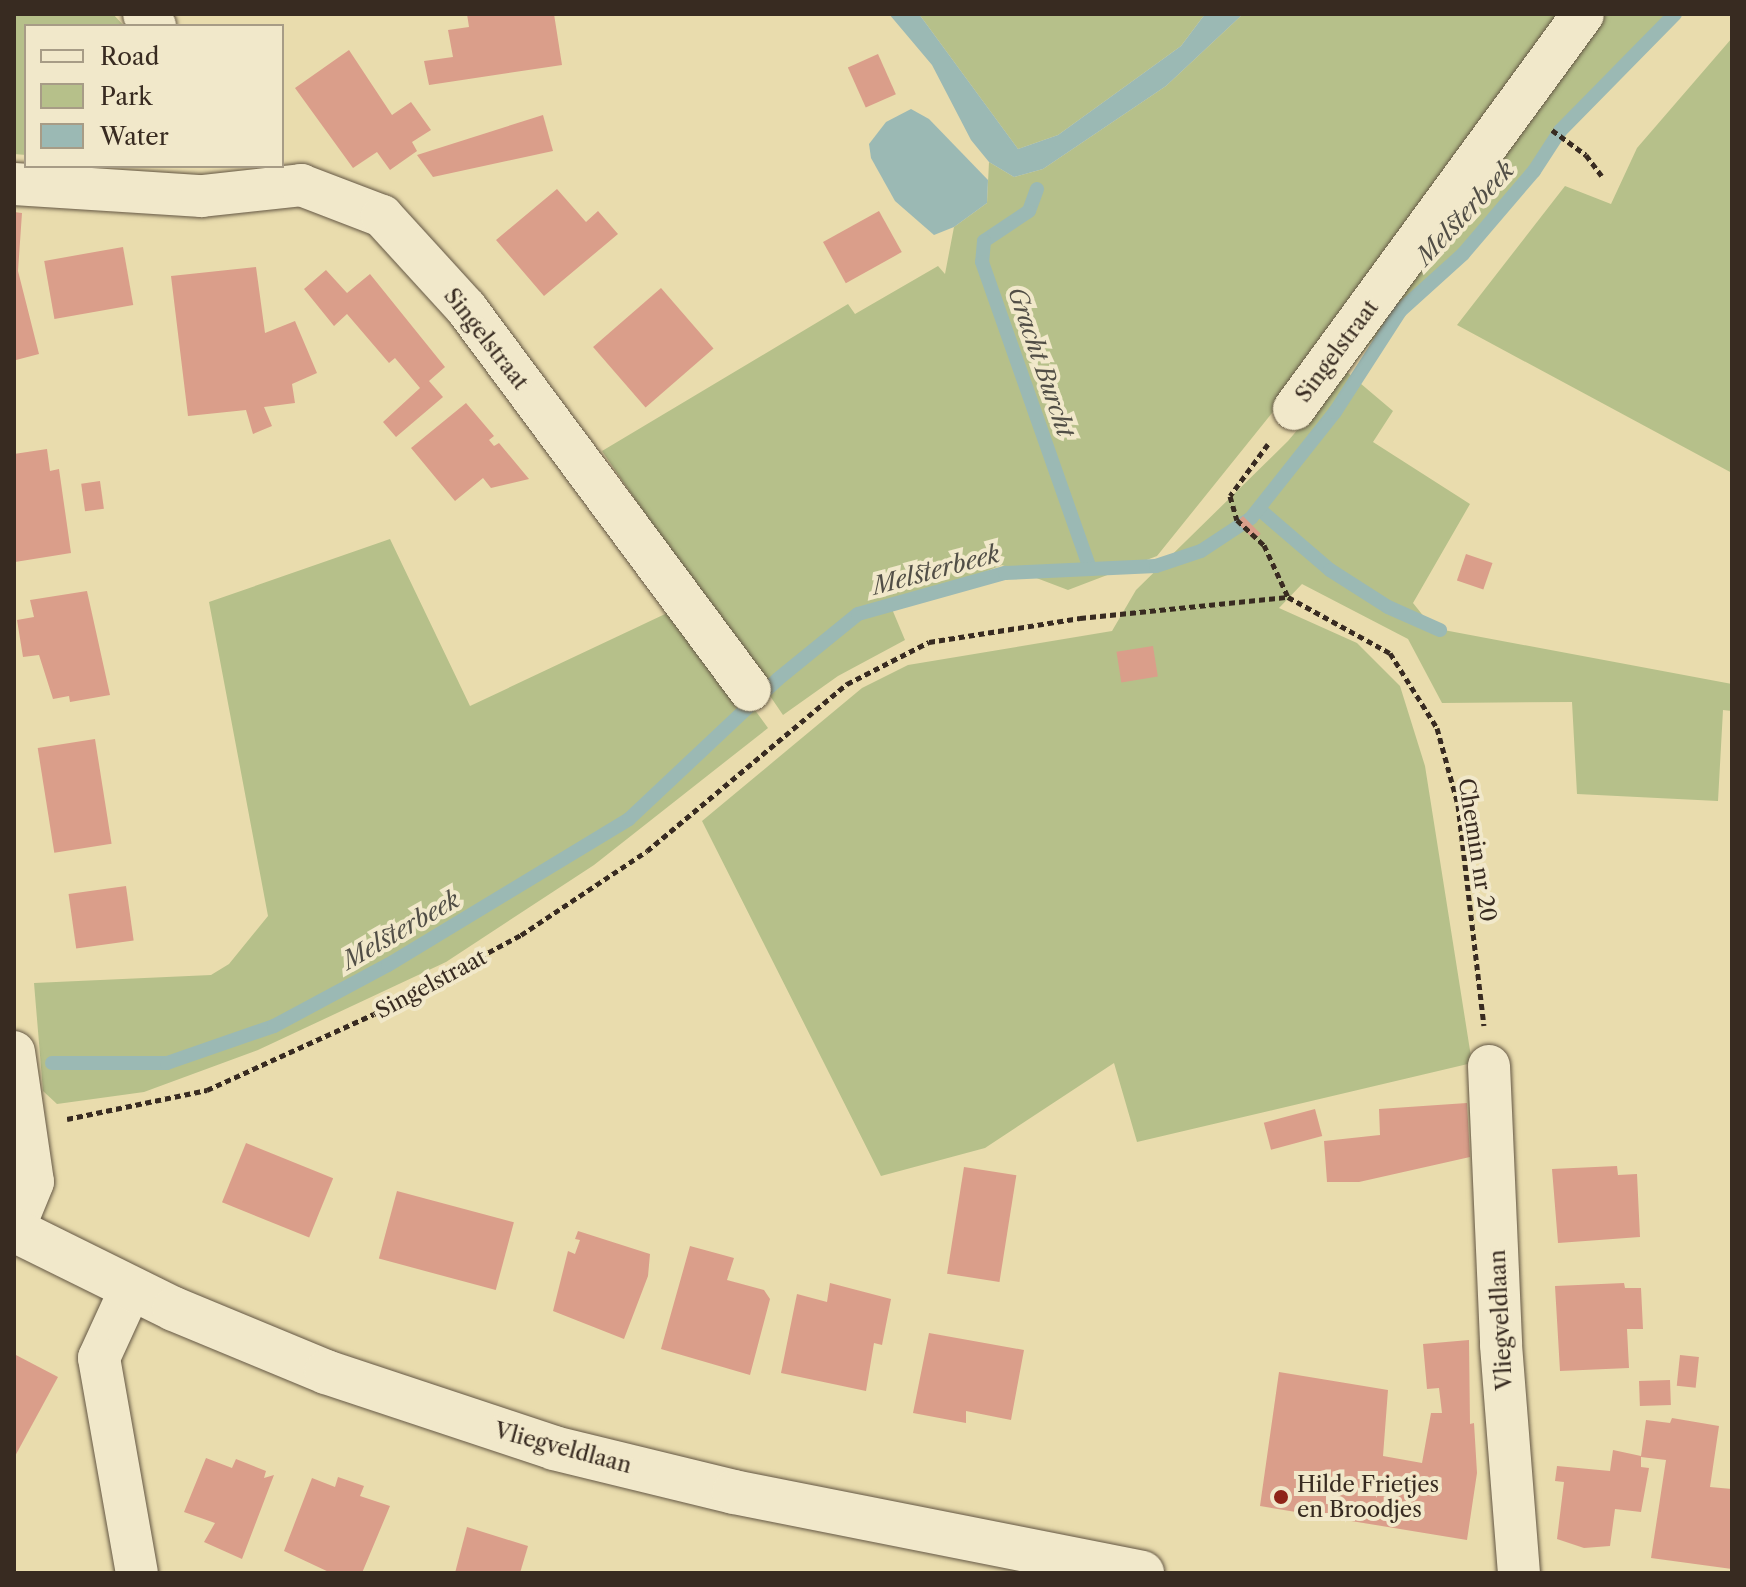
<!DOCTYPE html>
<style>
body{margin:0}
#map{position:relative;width:1746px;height:1587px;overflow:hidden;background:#e9dcad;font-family:"Libre Caslon Text",serif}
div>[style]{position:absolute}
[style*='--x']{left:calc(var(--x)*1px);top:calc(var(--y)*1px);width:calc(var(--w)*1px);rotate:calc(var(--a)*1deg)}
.green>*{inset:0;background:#b6c08a}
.water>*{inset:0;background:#9bb9b4}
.stream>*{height:14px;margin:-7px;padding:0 7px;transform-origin:7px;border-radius:7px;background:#9bb9b4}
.building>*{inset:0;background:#da9e8a;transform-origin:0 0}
.path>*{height:5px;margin-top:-2.5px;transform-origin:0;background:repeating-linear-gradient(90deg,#382b21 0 6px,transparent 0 10px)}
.roads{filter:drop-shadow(0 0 2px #645744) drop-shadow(0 0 2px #645744)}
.street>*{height:42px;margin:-21px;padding:0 21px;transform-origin:21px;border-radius:21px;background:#f1e8ca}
.secondary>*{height:44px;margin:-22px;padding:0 22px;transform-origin:22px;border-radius:22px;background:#f1e8ca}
.dots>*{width:22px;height:22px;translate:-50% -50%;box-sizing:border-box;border:4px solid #f1e8ca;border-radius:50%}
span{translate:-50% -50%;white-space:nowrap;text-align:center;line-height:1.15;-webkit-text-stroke:8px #f1e8ca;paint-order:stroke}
.street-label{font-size:22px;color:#382b21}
.poi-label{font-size:22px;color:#382b21}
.left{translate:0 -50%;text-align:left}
.water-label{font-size:24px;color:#514e46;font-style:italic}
.frame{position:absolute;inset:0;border:16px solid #382b21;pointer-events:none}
.legend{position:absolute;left:24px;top:24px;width:260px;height:144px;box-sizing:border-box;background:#f1e8ca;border:2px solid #a79c86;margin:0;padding:10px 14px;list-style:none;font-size:24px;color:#382b21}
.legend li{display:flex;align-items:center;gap:16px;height:40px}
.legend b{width:40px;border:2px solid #a79c86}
</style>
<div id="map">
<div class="green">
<div style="clip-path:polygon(14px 14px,113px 14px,124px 26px,26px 26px,26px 155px,14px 154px)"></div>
<div style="clip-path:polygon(919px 14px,1205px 14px,1181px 46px,1058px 135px,1018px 149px)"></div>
<div style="clip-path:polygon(1243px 14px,1561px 14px,1289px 392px,1157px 556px,1068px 590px,1002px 565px,892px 609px,905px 640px,838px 676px,783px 715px,602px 451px,848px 304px,855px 314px,938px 266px,945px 274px,954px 227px,987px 203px,989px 162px,1014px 177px,1043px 169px,1166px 86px)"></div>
<div style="clip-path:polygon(1598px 14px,1667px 14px,1571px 114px,1472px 239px,1399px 307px,1347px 372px,1393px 411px,1373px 442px,1470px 504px,1413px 603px,1433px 628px,1732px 684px,1732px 711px,1723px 710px,1718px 801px,1577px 794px,1572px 702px,1442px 703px,1408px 639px,1302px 584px,1279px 608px,1357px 643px,1400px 686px,1425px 766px,1472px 1063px,1137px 1142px,1114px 1063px,985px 1148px,881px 1176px,702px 821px,862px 688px,908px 665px,1112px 631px,1136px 590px,1288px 441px,1346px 372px)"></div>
<div style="clip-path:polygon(1732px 38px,1732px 473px,1457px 325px,1565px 186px,1611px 204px,1637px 148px)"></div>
<div style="clip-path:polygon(390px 539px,470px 706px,680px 607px,768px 728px,594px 865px,446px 962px,258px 1050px,144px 1092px,57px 1104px,43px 1091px,34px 983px,211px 975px,229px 964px,268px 916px,209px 602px)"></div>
</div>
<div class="water">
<div style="clip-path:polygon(889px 14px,919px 14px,1018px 149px,1058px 135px,1181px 46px,1205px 14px,1243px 14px,1166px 86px,1043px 169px,1014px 177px,989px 162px,971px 140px,932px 65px)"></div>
<div style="clip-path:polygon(911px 109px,929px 119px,988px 180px,987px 203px,954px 227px,934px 235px,895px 201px,871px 158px,869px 144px,886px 122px)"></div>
</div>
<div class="stream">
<div style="--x:1037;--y:189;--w:23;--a:110"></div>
<div style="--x:1029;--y:211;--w:54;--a:146.3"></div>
<div style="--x:984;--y:241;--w:21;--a:95"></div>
<div style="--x:982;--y:262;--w:325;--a:70.6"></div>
<div style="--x:1259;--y:509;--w:94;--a:40.7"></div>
<div style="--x:1330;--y:570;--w:69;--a:32.5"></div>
<div style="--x:1388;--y:607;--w:57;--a:23.9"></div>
<div style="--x:52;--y:1063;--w:115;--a:0"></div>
<div style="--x:167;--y:1063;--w:113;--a:-19.1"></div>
<div style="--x:274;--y:1026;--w:129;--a:-28.2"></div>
<div style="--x:388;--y:965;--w:282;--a:-31.2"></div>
<div style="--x:629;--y:819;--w:204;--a:-43.2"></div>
<div style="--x:778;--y:679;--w:103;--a:-39.1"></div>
<div style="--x:858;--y:614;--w:153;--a:-15.6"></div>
<div style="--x:1005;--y:573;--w:151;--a:-2.7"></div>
<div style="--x:1156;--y:566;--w:47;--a:-18.4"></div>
<div style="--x:1201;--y:551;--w:60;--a:-33.4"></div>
<div style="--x:1251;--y:518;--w:135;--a:-51.6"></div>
<div style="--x:1335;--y:412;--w:120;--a:-57.2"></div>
<div style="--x:1400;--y:311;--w:85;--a:-42.1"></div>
<div style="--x:1463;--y:254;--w:109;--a:-49.5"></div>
<div style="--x:1534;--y:171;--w:48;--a:-57"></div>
<div style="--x:1560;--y:131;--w:164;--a:-45.5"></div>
</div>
<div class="building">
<div style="clip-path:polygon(467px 14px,554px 14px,562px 65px,429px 85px,424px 61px,453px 57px,448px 30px,469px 27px)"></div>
<div style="clip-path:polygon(349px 50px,392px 115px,411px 102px,431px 130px,412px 142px,417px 151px,390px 170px,377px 152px,353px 168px,295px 88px)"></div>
<div style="left:878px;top:54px;width:44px;height:33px;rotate:66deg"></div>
<div style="clip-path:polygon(543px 115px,553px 151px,433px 177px,417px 155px)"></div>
<div style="clip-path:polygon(557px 189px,586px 222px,598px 211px,618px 234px,544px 296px,496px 240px)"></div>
<div style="left:879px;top:211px;width:47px;height:64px;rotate:61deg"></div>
<div style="clip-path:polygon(14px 212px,22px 213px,18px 271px,39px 354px,16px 360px)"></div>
<div style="left:123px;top:247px;width:59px;height:80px;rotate:80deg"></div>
<div style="clip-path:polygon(256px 267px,265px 333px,295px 321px,317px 373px,292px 384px,295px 403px,264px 407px,272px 426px,253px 434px,246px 410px,188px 416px,171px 276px)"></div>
<div style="clip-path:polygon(326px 270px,347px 293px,370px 274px,445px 367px,429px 381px,443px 397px,396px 437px,383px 422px,420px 388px,395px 358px,389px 363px,347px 314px,334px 326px,304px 289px)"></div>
<div style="left:661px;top:288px;width:80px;height:90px;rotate:49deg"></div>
<div style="clip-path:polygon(466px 403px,494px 436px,489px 440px,494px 446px,499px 443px,529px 479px,491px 488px,483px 478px,455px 501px,411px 448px)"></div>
<div style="clip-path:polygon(47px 449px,50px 471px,59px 469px,71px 553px,15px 562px,14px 454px)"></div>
<div style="left:100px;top:481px;width:28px;height:19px;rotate:82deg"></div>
<div style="left:1243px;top:516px;width:25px;height:9px;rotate:45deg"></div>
<div style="left:1466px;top:554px;width:28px;height:28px;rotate:19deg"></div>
<div style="clip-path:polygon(87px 591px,110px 695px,70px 702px,69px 696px,53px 699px,39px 655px,23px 657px,17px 620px,34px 617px,30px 600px)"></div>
<div style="left:1153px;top:646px;width:31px;height:37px;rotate:81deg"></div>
<div style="left:95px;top:739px;width:106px;height:58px;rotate:81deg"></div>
<div style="left:126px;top:886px;width:55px;height:58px;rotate:82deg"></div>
<div style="clip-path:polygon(1467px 1103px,1470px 1157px,1359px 1182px,1327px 1182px,1324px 1141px,1380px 1135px,1379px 1109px)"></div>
<div style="left:1315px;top:1109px;width:28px;height:53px;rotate:75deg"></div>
<div style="left:246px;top:1143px;width:94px;height:64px;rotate:22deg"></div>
<div style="clip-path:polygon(1617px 1166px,1618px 1175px,1637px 1174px,1640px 1237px,1558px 1243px,1552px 1169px)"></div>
<div style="left:964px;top:1167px;width:53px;height:108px;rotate:9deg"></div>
<div style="left:397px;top:1191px;width:121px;height:70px;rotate:15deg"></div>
<div style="clip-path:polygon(578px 1231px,650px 1254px,648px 1276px,624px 1339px,553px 1311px,568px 1251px,575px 1254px,580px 1240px,575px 1239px)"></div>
<div style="clip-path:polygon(690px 1246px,734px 1258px,727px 1280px,764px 1290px,770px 1299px,750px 1375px,661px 1349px)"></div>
<div style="clip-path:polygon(830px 1283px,891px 1299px,882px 1345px,874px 1343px,866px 1391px,781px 1373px,797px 1294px,827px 1302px)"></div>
<div style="clip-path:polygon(1624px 1283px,1625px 1288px,1641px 1288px,1643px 1329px,1627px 1329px,1629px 1368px,1560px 1371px,1555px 1286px)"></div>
<div style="clip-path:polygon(929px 1333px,1024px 1350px,1011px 1420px,966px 1411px,966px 1423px,913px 1413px)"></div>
<div style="clip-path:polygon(1469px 1340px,1470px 1424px,1474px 1423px,1477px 1473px,1467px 1540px,1260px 1506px,1279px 1372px,1388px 1390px,1383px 1456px,1422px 1463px,1431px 1413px,1442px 1413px,1439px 1388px,1427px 1389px,1423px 1344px)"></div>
<div style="clip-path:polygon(14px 1354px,58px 1377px,14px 1458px)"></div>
<div style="left:1680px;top:1355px;width:19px;height:31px;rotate:6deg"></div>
<div style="left:1670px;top:1380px;width:25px;height:31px;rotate:88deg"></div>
<div style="clip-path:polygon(1672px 1418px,1719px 1426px,1710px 1487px,1732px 1489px,1732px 1569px,1651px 1558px,1666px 1460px,1641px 1457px,1641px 1467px,1649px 1468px,1641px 1512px,1615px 1509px,1610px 1546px,1584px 1548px,1557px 1539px,1564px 1482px,1555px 1481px,1557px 1466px,1610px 1471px,1613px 1450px,1641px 1456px,1646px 1420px,1670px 1423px)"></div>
<div style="clip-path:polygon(206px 1458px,232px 1468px,236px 1459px,266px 1471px,264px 1478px,274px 1475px,242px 1559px,204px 1542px,215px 1523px,184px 1512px)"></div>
<div style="clip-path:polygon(338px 1477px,364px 1486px,360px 1496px,390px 1506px,362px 1573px,331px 1573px,284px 1551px,312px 1478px,335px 1487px)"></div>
<div style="clip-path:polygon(467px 1527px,528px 1546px,520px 1573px,455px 1573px)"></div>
</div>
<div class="path">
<div style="--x:1552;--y:130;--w:42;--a:36.3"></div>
<div style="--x:1586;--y:155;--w:26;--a:53"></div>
<div style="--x:1268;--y:444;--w:64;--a:126.2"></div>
<div style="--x:1230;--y:496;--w:25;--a:74"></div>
<div style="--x:1237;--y:520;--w:37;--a:43"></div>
<div style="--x:1264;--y:545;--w:57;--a:65.2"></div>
<div style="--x:67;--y:1119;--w:143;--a:-11.7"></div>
<div style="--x:207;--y:1090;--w:183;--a:-24.5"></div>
<div style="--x:374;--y:1014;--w:167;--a:-28.3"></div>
<div style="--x:521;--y:935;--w:151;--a:-33.7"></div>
<div style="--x:647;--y:851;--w:261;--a:-39.9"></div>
<div style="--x:847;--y:684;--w:92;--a:-27.1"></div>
<div style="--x:929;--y:642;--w:153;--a:-9"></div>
<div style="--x:1080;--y:618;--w:209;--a:-5.8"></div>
<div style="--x:1288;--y:597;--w:116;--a:28.8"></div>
<div style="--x:1390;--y:653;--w:89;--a:57.9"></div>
<div style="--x:1437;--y:728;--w:80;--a:74.7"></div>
<div style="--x:1458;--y:805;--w:222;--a:83.3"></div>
</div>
<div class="roads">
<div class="street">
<div style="--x:144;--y:14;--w:16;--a:47"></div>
<div style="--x:14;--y:184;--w:188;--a:3.7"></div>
<div style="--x:202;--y:196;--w:100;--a:-6.3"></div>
<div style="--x:301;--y:185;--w:87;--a:20.9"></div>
<div style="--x:382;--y:216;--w:125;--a:47.6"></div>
<div style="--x:466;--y:308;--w:476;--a:53.4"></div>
<div style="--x:1294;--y:409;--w:489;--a:-53.8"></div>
<div style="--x:14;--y:1052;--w:131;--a:81.7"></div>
<div style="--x:33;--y:1182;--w:50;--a:112.4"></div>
<div style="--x:1489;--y:1066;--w:279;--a:87.5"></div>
<div style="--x:1501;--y:1345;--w:229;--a:85.5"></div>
<div style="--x:131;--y:1288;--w:77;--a:114.6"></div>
<div style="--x:99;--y:1358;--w:218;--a:80"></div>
</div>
<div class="secondary">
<div style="--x:14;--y:1230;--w:178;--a:26.3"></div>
<div style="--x:174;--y:1309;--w:165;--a:22.5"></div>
<div style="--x:326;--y:1372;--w:240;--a:18.4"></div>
<div style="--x:554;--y:1448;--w:185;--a:13.7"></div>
<div style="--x:734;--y:1492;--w:416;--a:11.2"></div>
</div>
</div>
<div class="dots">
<div style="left:1281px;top:1497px;background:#8f2418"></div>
</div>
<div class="street-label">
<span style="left:486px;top:339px;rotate:52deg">Singelstraat</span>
<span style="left:1337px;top:351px;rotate:-53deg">Singelstraat</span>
<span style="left:1477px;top:850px;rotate:81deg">Chemin nr 20</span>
<span style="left:431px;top:984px;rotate:-28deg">Singelstraat</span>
<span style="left:1501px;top:1320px;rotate:-93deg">Vliegveldlaan</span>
<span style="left:563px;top:1448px;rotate:15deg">Vliegveldlaan</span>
</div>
<div class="poi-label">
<span class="left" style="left:1297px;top:1497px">Hilde Frietjes<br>en Broodjes</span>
</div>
<div class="water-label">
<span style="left:1465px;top:213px;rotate:-47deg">Melsterbeek</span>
<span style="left:1041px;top:362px;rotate:71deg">Gracht Burcht</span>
<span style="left:936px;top:570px;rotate:-15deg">Melsterbeek</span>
<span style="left:401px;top:930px;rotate:-30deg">Melsterbeek</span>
</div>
<div class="frame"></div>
<ul class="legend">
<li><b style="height:10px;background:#f1e8ca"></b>Road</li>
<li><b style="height:22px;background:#b6c08a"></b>Park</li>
<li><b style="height:22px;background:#9bb9b4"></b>Water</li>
</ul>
</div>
